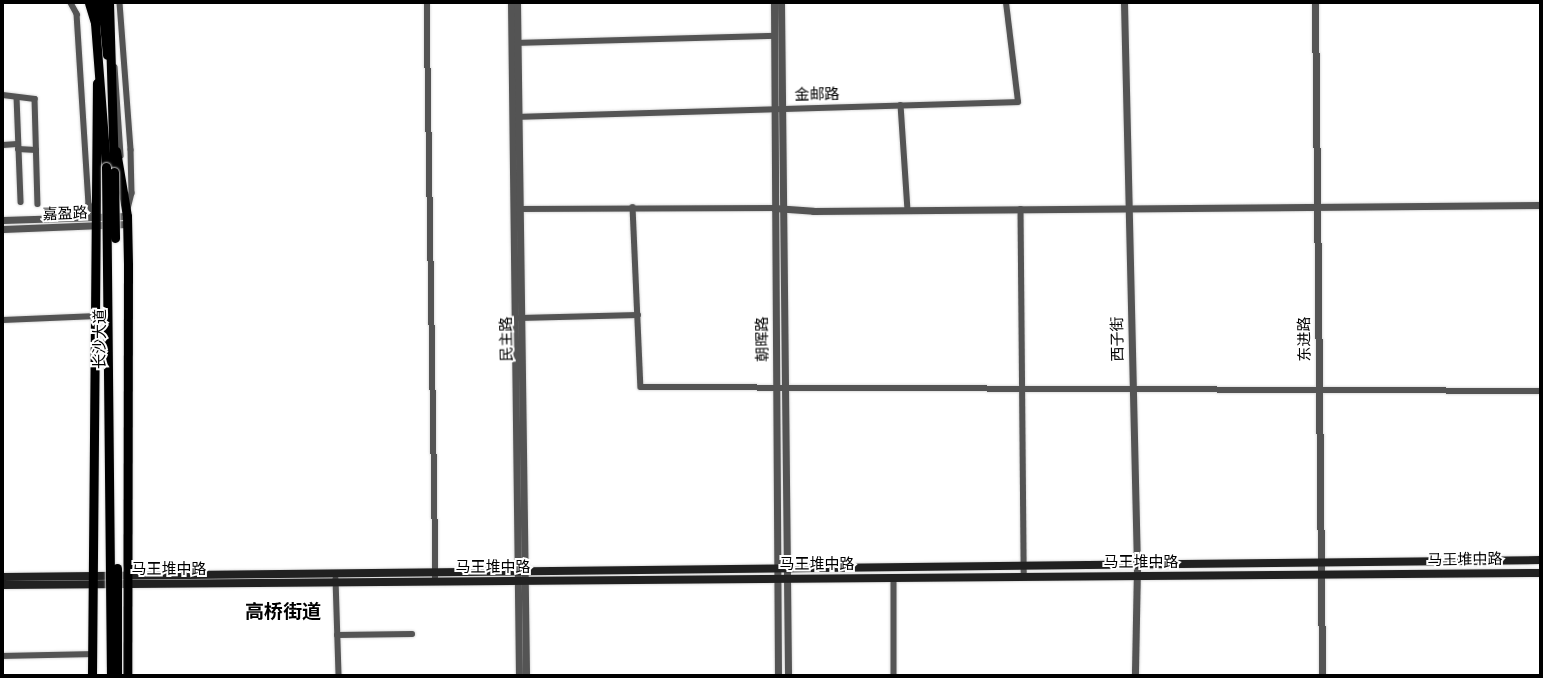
<!DOCTYPE html>
<meta charset="utf-8">
<style>
body{margin:0}
#map{position:relative;width:1543px;height:678px;overflow:hidden;background:#fff;font-family:Cabin,"Noto Sans SC",sans-serif}
div>[style]{position:absolute}
[style*='--x']{left:calc(var(--x)*1px);top:calc(var(--y)*1px);width:calc(var(--w)*1px);rotate:calc(var(--a)*1deg)}
.roads{filter:drop-shadow(0 0 1px #dbdbdb) drop-shadow(0 0 1px #dbdbdb)}
.minor>*{height:5.5px;margin:-2.75px;padding:0 2.75px;transform-origin:2.75px;border-radius:2.75px;background:#545454}
.tertiary>*{height:7px;margin:-3.5px;padding:0 3.5px;transform-origin:3.5px;border-radius:3.5px;background:#545454}
.secondary>*{height:8px;margin:-4px;padding:0 4px;transform-origin:4px;border-radius:4px;background:#212121}
.primary>*{height:9px;margin:-4.5px;padding:0 4.5px;transform-origin:4.5px;border-radius:4.5px;background:#000}
.trunk>*{height:9px;margin:-4.5px;padding:0 4.5px;transform-origin:4.5px;border-radius:4.5px;background:#000}
.bridges{filter:drop-shadow(0 0 1px #dbdbdb) drop-shadow(0 0 1px #dbdbdb)}
.trunk-bridge>*{height:9px;margin:-4.5px;padding:0 4.5px;transform-origin:4.5px;border-radius:4.5px;background:#000}
span{translate:-50% -50%;white-space:nowrap;text-align:center;line-height:1.15;-webkit-text-stroke:4px #fff;paint-order:stroke}
.street-label{font-size:15px;color:#000}
.district-label{font-size:19px;color:#000;font-weight:700}
.frame{position:absolute;inset:0;border:4px solid #000;pointer-events:none}
</style>
<div id="map">
<div class="roads">
<div class="minor">
<div style="--x:71;--y:3;--w:13;--a:61"></div>
<div style="--x:77;--y:14;--w:190;--a:86.4"></div>
<div style="--x:89;--y:204;--w:11;--a:63"></div>
<div style="--x:120;--y:3;--w:147;--a:85.7"></div>
<div style="--x:131;--y:150;--w:43;--a:88.7"></div>
<div style="--x:132;--y:193;--w:16;--a:104"></div>
<div style="--x:427;--y:3;--w:579;--a:89.11"></div>
<div style="--x:517;--y:43;--w:257;--a:-1.6"></div>
<div style="--x:115;--y:67;--w:89;--a:86.1"></div>
<div style="--x:3;--y:95;--w:32;--a:7"></div>
<div style="--x:35;--y:99;--w:105;--a:88.4"></div>
<div style="--x:17;--y:97;--w:105;--a:87.8"></div>
<div style="--x:901;--y:105;--w:106;--a:86.2"></div>
<div style="--x:517;--y:117;--w:501;--a:-1.71"></div>
<div style="--x:1018;--y:102;--w:100;--a:-96.9"></div>
<div style="--x:3;--y:145;--w:14;--a:-4"></div>
<div style="--x:18;--y:149;--w:18;--a:3"></div>
<div style="--x:633;--y:207;--w:180;--a:87.5"></div>
<div style="--x:641;--y:387;--w:899;--a:0.25"></div>
<div style="--x:519;--y:209;--w:255;--a:-0.2"></div>
<div style="--x:1021;--y:209;--w:368;--a:89.5"></div>
<div style="--x:520;--y:318;--w:118;--a:-1.5"></div>
<div style="--x:3;--y:320;--w:94;--a:-2.4"></div>
<div style="--x:894;--y:578;--w:97;--a:90"></div>
<div style="--x:336;--y:579;--w:96;--a:88.2"></div>
<div style="--x:337;--y:635;--w:75;--a:-0.8"></div>
<div style="--x:3;--y:656;--w:90;--a:-1.3"></div>
</div>
<div class="tertiary">
<div style="--x:511;--y:3;--w:672;--a:89.32"></div>
<div style="--x:517;--y:3;--w:672;--a:89.23"></div>
<div style="--x:774;--y:3;--w:672;--a:89.66"></div>
<div style="--x:781;--y:3;--w:672;--a:89.4"></div>
<div style="--x:1124;--y:3;--w:564;--a:88.68"></div>
<div style="--x:1137;--y:567;--w:108;--a:91.1"></div>
<div style="--x:1315;--y:3;--w:672;--a:89.4"></div>
<div style="--x:774;--y:208;--w:39;--a:4"></div>
<div style="--x:813;--y:211;--w:727;--a:-0.47"></div>
<div style="--x:3;--y:220;--w:124;--a:-1.8"></div>
<div style="--x:3;--y:229;--w:124;--a:-2.3"></div>
</div>
<div class="secondary">
<div style="--x:3;--y:577;--w:1537;--a:-0.63"></div>
<div style="--x:3;--y:585;--w:1537;--a:-0.45"></div>
</div>
<div class="primary">
<div style="--x:95;--y:3;--w:17;--a:90"></div>
<div style="--x:102;--y:3;--w:52;--a:84.5"></div>
<div style="--x:116;--y:151;--w:66;--a:80.4"></div>
<div style="--x:127;--y:216;--w:49;--a:88.8"></div>
<div style="--x:128;--y:265;--w:410;--a:90.1"></div>
<div style="--x:92;--y:675;--w:592;--a:-89.52"></div>
</div>
<div class="trunk">
<div style="--x:89;--y:3;--w:21;--a:73"></div>
<div style="--x:95;--y:23;--w:144;--a:85.6"></div>
<div style="--x:109;--y:3;--w:169;--a:88.3"></div>
</div>
</div>
<div class="bridges">
<div class="trunk-bridge">
<div style="--x:106;--y:167;--w:508;--a:89.44"></div>
<div style="--x:114;--y:172;--w:66;--a:89.1"></div>
<div style="--x:117;--y:568;--w:107;--a:90"></div>
</div>
</div>
<div class="street-label">
<span style="left:817px;top:95px;rotate:-1deg">金邮路</span>
<span style="left:65px;top:214px;rotate:-2deg">嘉盈路</span>
<span style="left:101px;top:339px;rotate:-90deg">长沙大道</span>
<span style="left:507px;top:339px;rotate:-91deg">民主路</span>
<span style="left:763px;top:339px;rotate:-91deg">朝晖路</span>
<span style="left:1118px;top:339px;rotate:-91deg">西子街</span>
<span style="left:1305px;top:339px;rotate:-91deg">东进路</span>
<span style="left:1465px;top:560px;rotate:-1deg">马王堆中路</span>
<span style="left:1141px;top:563px">马王堆中路</span>
<span style="left:817px;top:565px">马王堆中路</span>
<span style="left:493px;top:568px">马王堆中路</span>
<span style="left:169px;top:570px">马王堆中路</span>
</div>
<div class="district-label">
<span style="left:283px;top:612px">高桥街道</span>
</div>
<div class="frame"></div>
</div>
